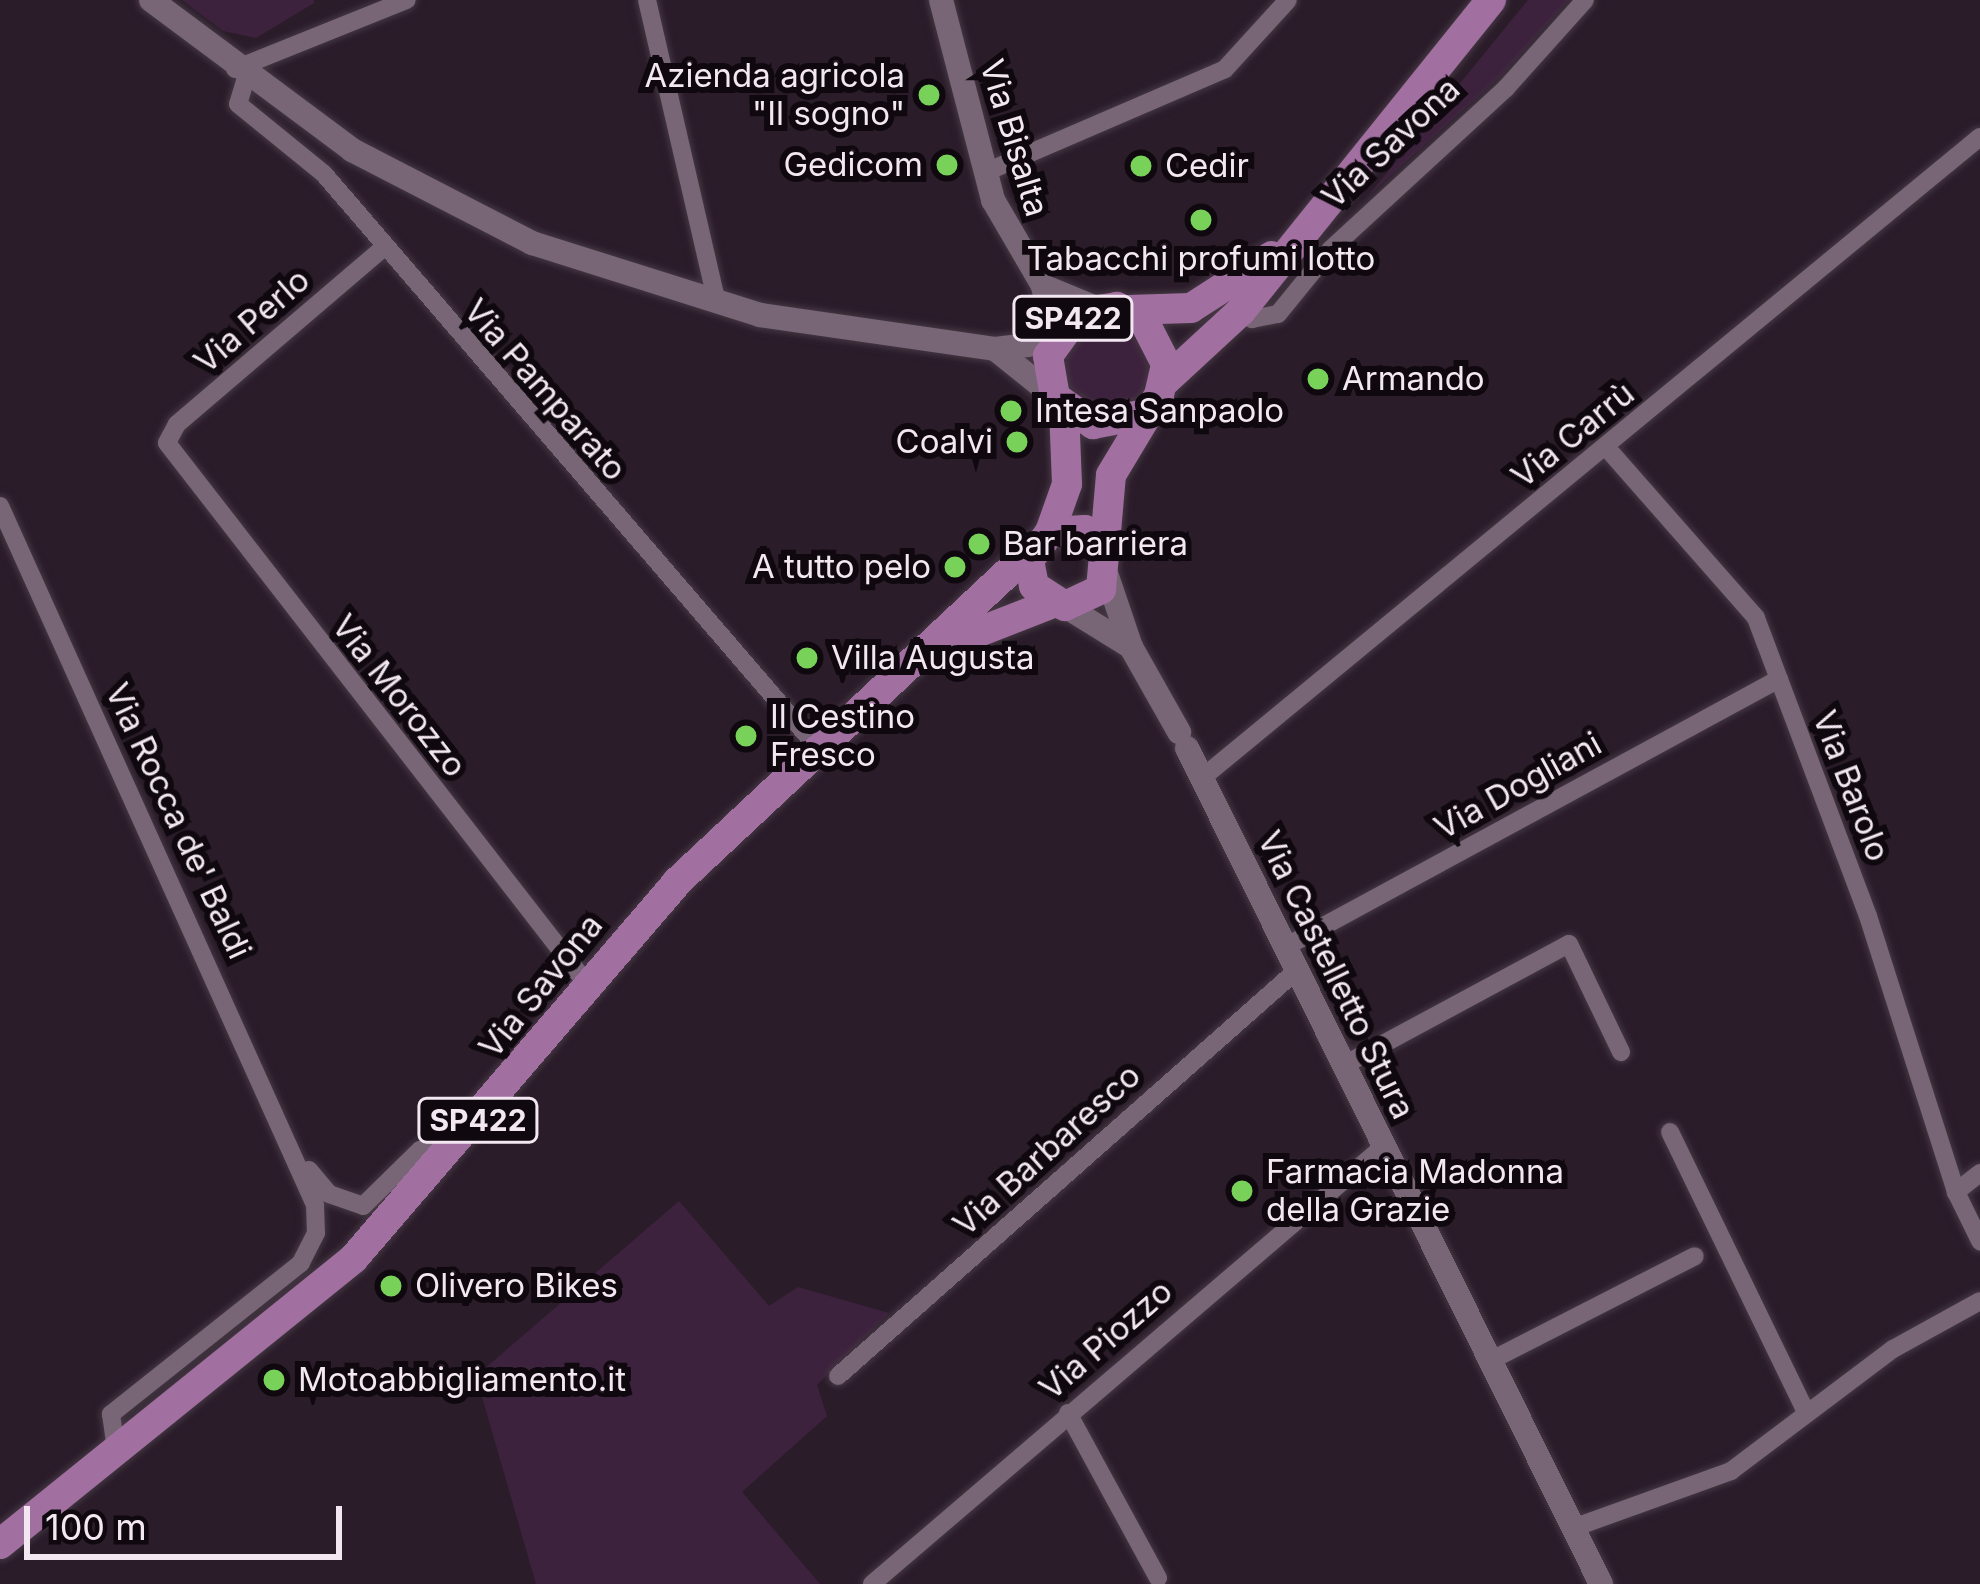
<!DOCTYPE html>
<meta charset="utf-8">
<style>
body{margin:0}
#map{position:relative;width:1980px;height:1584px;overflow:hidden;background:#2b1c2a;font-family:Inter,sans-serif}
div>[style]{position:absolute}
[style*='--x']{left:calc(var(--x)*1px);top:calc(var(--y)*1px);width:calc(var(--w)*1px);rotate:calc(var(--a)*1deg)}
.green>*{inset:0;background:#3d223d}
.round{border-radius:50%}
.roads{filter:drop-shadow(0 0 3px #443843) drop-shadow(0 0 3px #443843)}
.minor>*{height:18px;margin:-9px;padding:0 9px;transform-origin:9px;border-radius:9px;background:#786677}
.tertiary>*{height:24px;margin:-12px;padding:0 12px;transform-origin:12px;border-radius:12px;background:#786677}
.primary>*{height:30px;margin:-15px;padding:0 15px;transform-origin:15px;border-radius:15px;background:#a16fa0}
.dots>*{width:33px;height:33px;translate:-50% -50%;box-sizing:border-box;border:6px solid #0f090f;border-radius:50%}
span{translate:-50% -50%;white-space:nowrap;text-align:center;line-height:1.15;-webkit-text-stroke:12px #0f090f;paint-order:stroke}
.shield-label span{padding:3px 9px;background:#0f090f;border:3px solid;border-radius:9px;-webkit-text-stroke-width:0}
.shield-label{font-size:30px;color:#f3e8f2;font-weight:700}
.poi-label{font-size:33px;color:#f3e8f2}
.right{translate:-100% -50%;text-align:right}
.left{translate:0 -50%;text-align:left}
.street-label{font-size:33px;color:#f3e8f2}
.scale{position:absolute;left:24px;top:1506px;width:318px;height:54px;box-sizing:border-box;border:6px solid #f3e8f2;border-top:0;padding-left:15px;font-size:36px;line-height:42px;white-space:nowrap;color:#f3e8f2;-webkit-text-stroke:9px #0f090f;paint-order:stroke}
</style>
<div id="map">
<div class="green">
<div style="clip-path:polygon(182px 0,314px 0,314px 3px,256px 38px,223px 31px)"></div>
<div style="clip-path:polygon(1528px 0,1569px 0,1501px 76px,1367px 197px)"></div>
<div class="round" style="left:1065px;top:325px;width:86px;height:86px"></div>
<div style="clip-path:polygon(679px 1201px,769px 1306px,798px 1287px,889px 1313px,817px 1385px,827px 1416px,742px 1492px,820px 1584px,536px 1584px,476px 1376px)"></div>
</div>
<div class="roads">
<div class="minor">
<div style="--x:647;--y:0;--w:312;--a:77"></div>
<div style="--x:235;--y:69;--w:185;--a:-21.9"></div>
<div style="--x:246;--y:78;--w:27;--a:107"></div>
<div style="--x:238;--y:104;--w:111;--a:39.1"></div>
<div style="--x:324;--y:174;--w:756;--a:49.29"></div>
<div style="--x:984;--y:173;--w:262;--a:-23.3"></div>
<div style="--x:1225;--y:69;--w:93;--a:-47.6"></div>
<div style="--x:382;--y:249;--w:270;--a:139.5"></div>
<div style="--x:177;--y:424;--w:21;--a:118"></div>
<div style="--x:167;--y:443;--w:685;--a:52.18"></div>
<div style="--x:1241;--y:311;--w:14;--a:36"></div>
<div style="--x:1252;--y:319;--w:26;--a:-11"></div>
<div style="--x:1278;--y:314;--w:84;--a:-50.8"></div>
<div style="--x:1331;--y:249;--w:238;--a:-42.6"></div>
<div style="--x:1506;--y:88;--w:118;--a:-48.1"></div>
<div style="--x:1606;--y:447;--w:227;--a:48.7"></div>
<div style="--x:1756;--y:618;--w:318;--a:69.4"></div>
<div style="--x:1868;--y:916;--w:290;--a:72.3"></div>
<div style="--x:0;--y:506;--w:767;--a:65.74"></div>
<div style="--x:315;--y:1205;--w:28;--a:88"></div>
<div style="--x:316;--y:1233;--w:34;--a:117"></div>
<div style="--x:301;--y:1263;--w:243;--a:141.5"></div>
<div style="--x:111;--y:1414;--w:37;--a:82"></div>
<div style="--x:1202;--y:778;--w:1008;--a:-39.49"></div>
<div style="--x:1285;--y:947;--w:562;--a:-28.48"></div>
<div style="--x:1344;--y:1065;--w:255;--a:-28.3"></div>
<div style="--x:1569;--y:944;--w:120;--a:64.3"></div>
<div style="--x:1670;--y:1132;--w:311;--a:64.1"></div>
<div style="--x:309;--y:1170;--w:31;--a:50"></div>
<div style="--x:329;--y:1194;--w:36;--a:19"></div>
<div style="--x:363;--y:1206;--w:80;--a:-44.5"></div>
<div style="--x:420;--y:1150;--w:34;--a:-19"></div>
<div style="--x:1980;--y:1173;--w:31;--a:142"></div>
<div style="--x:1956;--y:1192;--w:55;--a:63.9"></div>
<div style="--x:1490;--y:1361;--w:230;--a:-27.1"></div>
<div style="--x:838;--y:1376;--w:611;--a:-41.49"></div>
<div style="--x:1068;--y:1413;--w:188;--a:61.4"></div>
<div style="--x:1573;--y:1528;--w:168;--a:-19.8"></div>
<div style="--x:1731;--y:1471;--w:203;--a:-37"></div>
<div style="--x:1893;--y:1349;--w:99;--a:-28.9"></div>
<div style="--x:872;--y:1584;--w:674;--a:-40.55"></div>
</div>
<div class="tertiary">
<div style="--x:151;--y:0;--w:251;--a:36.7"></div>
<div style="--x:352;--y:150;--w:203;--a:27.3"></div>
<div style="--x:532;--y:243;--w:239;--a:17.5"></div>
<div style="--x:760;--y:315;--w:237;--a:8.2"></div>
<div style="--x:995;--y:349;--w:57;--a:-7"></div>
<div style="--x:941;--y:0;--w:207;--a:75.4"></div>
<div style="--x:993;--y:200;--w:99;--a:59.8"></div>
<div style="--x:1043;--y:286;--w:54;--a:78.3"></div>
<div style="--x:1043;--y:286;--w:57;--a:22.5"></div>
<div style="--x:995;--y:349;--w:77;--a:38.7"></div>
<div style="--x:1107;--y:576;--w:75;--a:71.3"></div>
<div style="--x:1131;--y:647;--w:98;--a:60.5"></div>
<div style="--x:1065;--y:606;--w:78;--a:31.8"></div>
<div style="--x:1187;--y:748;--w:933;--a:63.65"></div>
</div>
<div class="primary">
<div style="--x:1128;--y:310;--w:63;--a:-1.8"></div>
<div style="--x:1191;--y:308;--w:96;--a:-32.7"></div>
<div style="--x:1164;--y:382;--w:105;--a:-42.7"></div>
<div style="--x:1241;--y:311;--w:399;--a:-51.2"></div>
<div style="--x:1050;--y:532;--w:51;--a:-70.5"></div>
<div style="--x:1067;--y:484;--w:76;--a:-92.3"></div>
<div style="--x:1103;--y:547;--w:25;--a:-137"></div>
<div style="--x:1085;--y:530;--w:35;--a:177"></div>
<div style="--x:1050;--y:532;--w:35;--a:127"></div>
<div style="--x:1029;--y:560;--w:26;--a:79"></div>
<div style="--x:1034;--y:586;--w:37;--a:33"></div>
<div style="--x:1065;--y:606;--w:40;--a:-25"></div>
<div style="--x:1101;--y:589;--w:114;--a:-85"></div>
<div style="--x:1111;--y:475;--w:93;--a:-59"></div>
<div style="--x:1159;--y:395;--w:32;--a:-77"></div>
<div style="--x:1166;--y:364;--w:51;--a:-117.1"></div>
<div style="--x:1143;--y:319;--w:29;--a:-155"></div>
<div style="--x:1117;--y:307;--w:38;--a:171"></div>
<div style="--x:1079;--y:313;--w:53;--a:125.8"></div>
<div style="--x:1048;--y:356;--w:42;--a:80.3"></div>
<div style="--x:1055;--y:397;--w:47;--a:35.4"></div>
<div style="--x:1093;--y:424;--w:48;--a:-10.8"></div>
<div style="--x:930;--y:651;--w:132;--a:-21.3"></div>
<div style="--x:0;--y:1544;--w:455;--a:-38.9"></div>
<div style="--x:354;--y:1258;--w:496;--a:-49.3"></div>
<div style="--x:677;--y:882;--w:489;--a:-43.1"></div>
</div>
</div>
<div class="dots">
<div style="left:929px;top:95px;background:#78d158"></div>
<div style="left:947px;top:165px;background:#78d158"></div>
<div style="left:1141px;top:166px;background:#78d158"></div>
<div style="left:1201px;top:220px;background:#78d158"></div>
<div style="left:1318px;top:379px;background:#78d158"></div>
<div style="left:1011px;top:411px;background:#78d158"></div>
<div style="left:1017px;top:442px;background:#78d158"></div>
<div style="left:979px;top:544px;background:#78d158"></div>
<div style="left:955px;top:567px;background:#78d158"></div>
<div style="left:807px;top:658px;background:#78d158"></div>
<div style="left:746px;top:736px;background:#78d158"></div>
<div style="left:1242px;top:1191px;background:#78d158"></div>
<div style="left:391px;top:1286px;background:#78d158"></div>
<div style="left:274px;top:1380px;background:#78d158"></div>
</div>
<div class="shield-label">
<span style="left:1073px;top:318px">SP422</span>
<span style="left:478px;top:1120px">SP422</span>
</div>
<div class="poi-label">
<span class="right" style="left:905px;top:95px">Azienda agricola<br>"Il sogno"</span>
<span class="right" style="left:923px;top:165px">Gedicom</span>
<span class="left" style="left:1165px;top:166px">Cedir</span>
<span style="left:1201px;top:259px">Tabacchi profumi lotto</span>
<span class="left" style="left:1342px;top:379px">Armando</span>
<span class="left" style="left:1035px;top:411px">Intesa Sanpaolo</span>
<span class="right" style="left:993px;top:442px">Coalvi</span>
<span class="left" style="left:1003px;top:544px">Bar barriera</span>
<span class="right" style="left:931px;top:567px">A tutto pelo</span>
<span class="left" style="left:831px;top:658px">Villa Augusta</span>
<span class="left" style="left:770px;top:736px">Il Cestino<br>Fresco</span>
<span class="left" style="left:1266px;top:1191px">Farmacia Madonna<br>della Grazie</span>
<span class="left" style="left:415px;top:1286px">Olivero Bikes</span>
<span class="left" style="left:298px;top:1380px">Motoabbigliamento.it</span>
</div>
<div class="street-label">
<span style="left:1014px;top:138px;rotate:73deg">Via Bisalta</span>
<span style="left:1391px;top:143px;rotate:-43deg">Via Savona</span>
<span style="left:252px;top:321px;rotate:-41deg">Via Perlo</span>
<span style="left:545px;top:390px;rotate:49deg">Via Pamparato</span>
<span style="left:1573px;top:435px;rotate:-39deg">Via Carrù</span>
<span style="left:399px;top:696px;rotate:52deg">Via Morozzo</span>
<span style="left:1518px;top:786px;rotate:-29deg">Via Dogliani</span>
<span style="left:1851px;top:786px;rotate:69deg">Via Barolo</span>
<span style="left:178px;top:821px;rotate:65deg">Via Rocca de' Baldi</span>
<span style="left:1336px;top:975px;rotate:64deg">Via Castelletto Stura</span>
<span style="left:541px;top:986px;rotate:-51deg">Via Savona</span>
<span style="left:1047px;top:1150px;rotate:-42deg">Via Barbaresco</span>
<span style="left:1106px;top:1340px;rotate:-41deg">Via Piozzo</span>
</div>
<div class="scale">100 m</div>
</div>
